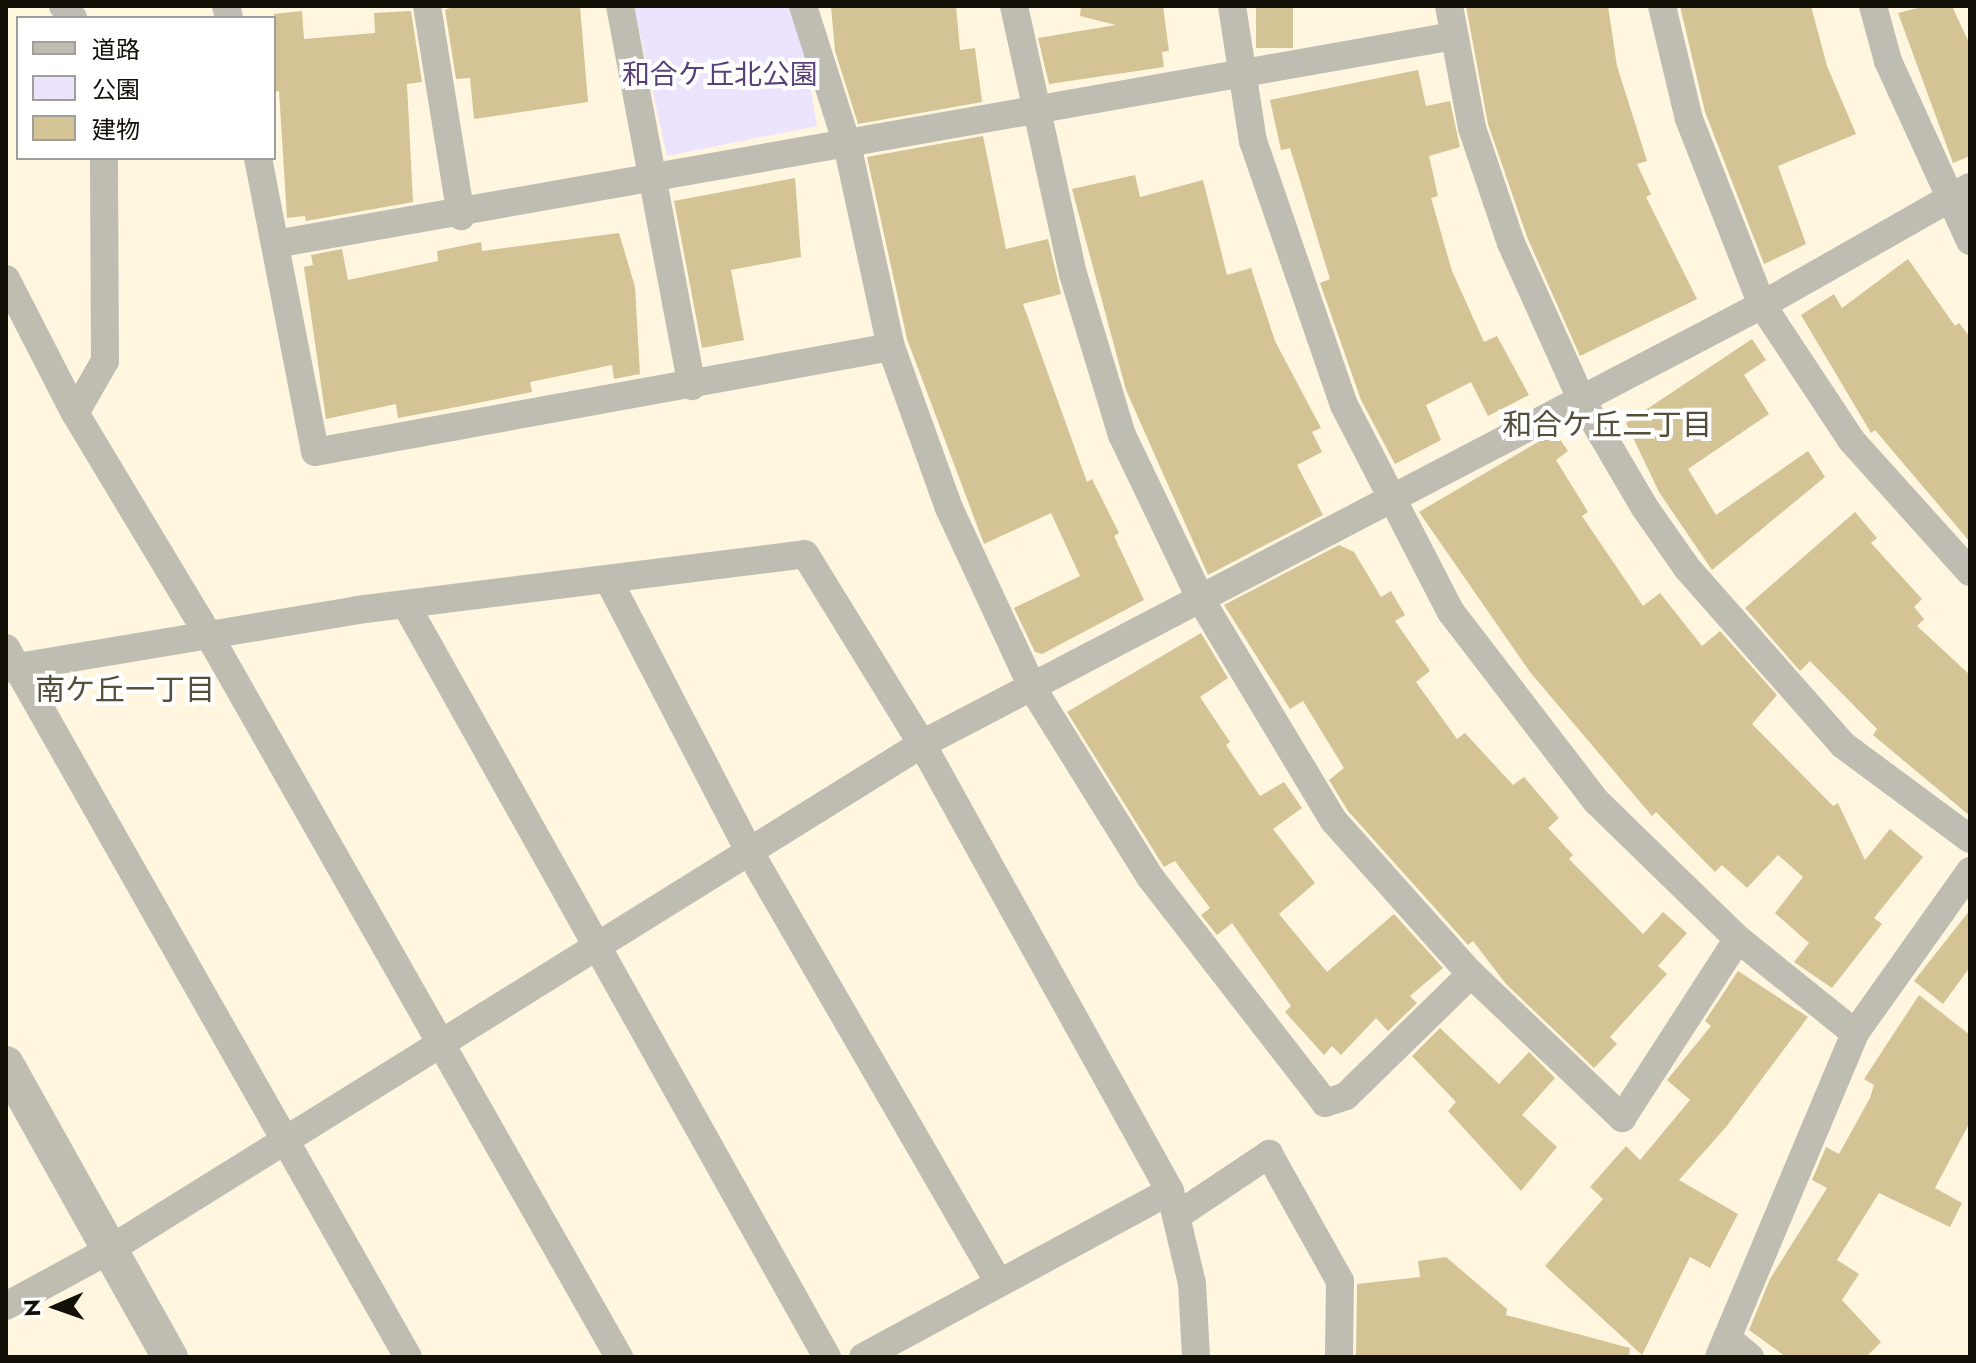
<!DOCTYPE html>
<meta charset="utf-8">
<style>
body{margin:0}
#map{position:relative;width:1976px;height:1363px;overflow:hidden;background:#fff6df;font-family:Jost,"Noto Sans JP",sans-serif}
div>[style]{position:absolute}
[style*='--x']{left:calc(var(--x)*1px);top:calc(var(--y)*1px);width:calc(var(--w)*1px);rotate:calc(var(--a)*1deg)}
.green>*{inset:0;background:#ece3fe}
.building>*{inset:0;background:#d4c395;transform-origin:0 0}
.minor>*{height:28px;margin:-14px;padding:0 14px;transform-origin:14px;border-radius:14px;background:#bfbcb2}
.tertiary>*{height:36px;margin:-18px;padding:0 18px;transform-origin:18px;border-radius:18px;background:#bfbcb2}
span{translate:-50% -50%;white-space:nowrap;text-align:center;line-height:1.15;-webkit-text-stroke:8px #fff;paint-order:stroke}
.park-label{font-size:28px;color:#584079}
.neighbourhood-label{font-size:30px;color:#554e3a}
.frame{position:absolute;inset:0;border:8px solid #131008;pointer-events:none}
.legend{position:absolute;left:16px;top:16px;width:260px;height:144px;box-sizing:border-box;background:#fff;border:2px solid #a19f9c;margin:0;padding:10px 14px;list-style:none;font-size:24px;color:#131008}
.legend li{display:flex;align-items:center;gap:16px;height:40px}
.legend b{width:40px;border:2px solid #a19f9c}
.north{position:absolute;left:16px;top:1267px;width:80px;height:80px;-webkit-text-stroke:6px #fff;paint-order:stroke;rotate:268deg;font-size:22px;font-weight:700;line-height:32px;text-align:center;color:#131008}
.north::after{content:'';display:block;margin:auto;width:28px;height:36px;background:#131008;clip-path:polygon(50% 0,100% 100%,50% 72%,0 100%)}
</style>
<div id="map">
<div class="green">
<div style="clip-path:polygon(634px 6px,797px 6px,817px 126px,667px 156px)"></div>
</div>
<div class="building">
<div style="clip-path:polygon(455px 6px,580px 6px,588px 102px,474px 119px,470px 78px,456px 79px,445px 10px)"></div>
<div style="clip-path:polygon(831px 6px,956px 6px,960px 50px,975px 48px,982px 102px,858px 124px,835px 51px)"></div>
<div style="clip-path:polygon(1081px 6px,1163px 6px,1169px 51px,1162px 52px,1164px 67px,1049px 84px,1038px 38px,1116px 25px,1080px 16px)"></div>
<div style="left:1256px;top:6px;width:37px;height:42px"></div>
<div style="clip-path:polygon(1466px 6px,1608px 6px,1617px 66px,1647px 161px,1637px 164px,1651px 194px,1646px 197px,1697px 299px,1580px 356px,1527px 237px,1488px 124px)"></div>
<div style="clip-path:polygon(1680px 6px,1811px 6px,1827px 66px,1856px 134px,1778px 166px,1806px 244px,1764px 264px,1705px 112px)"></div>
<div style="clip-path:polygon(1926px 6px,1952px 6px,1970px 45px,1970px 156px,1953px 163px,1898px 13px)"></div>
<div style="clip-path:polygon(302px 11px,304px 39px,375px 33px,374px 13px,411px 11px,422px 82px,407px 84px,413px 202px,306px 221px,305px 216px,287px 218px,279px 91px,274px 92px,274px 14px)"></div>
<div style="clip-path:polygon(1418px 70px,1426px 106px,1450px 101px,1460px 147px,1429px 156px,1438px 196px,1431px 198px,1452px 271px,1484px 342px,1497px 336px,1529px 395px,1488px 416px,1471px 382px,1426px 405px,1441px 440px,1395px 464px,1361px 400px,1320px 283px,1330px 279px,1290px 148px,1281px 150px,1270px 100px)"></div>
<div style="clip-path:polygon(983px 136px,1006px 249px,1048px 239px,1061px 294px,1023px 304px,1087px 482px,1092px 479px,1119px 533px,1114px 536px,1144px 600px,1042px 654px,1035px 652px,1014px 608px,1080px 576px,1051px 513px,984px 544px,907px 339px,867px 157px)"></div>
<div style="clip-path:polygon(1135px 175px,1140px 197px,1203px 180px,1227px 275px,1251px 268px,1275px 341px,1321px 428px,1312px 432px,1322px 452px,1297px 465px,1323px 515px,1208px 575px,1126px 390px,1072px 189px)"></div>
<div style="clip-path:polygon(795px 178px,801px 257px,731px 270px,744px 340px,702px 348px,674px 201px)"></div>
<div style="clip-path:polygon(619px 233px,635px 287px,640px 374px,614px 379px,612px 365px,530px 382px,532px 392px,467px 405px,398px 418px,396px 404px,326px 419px,304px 267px,313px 265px,311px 255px,342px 249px,348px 280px,438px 261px,437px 251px,481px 242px,482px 251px)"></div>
<div style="clip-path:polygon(1908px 259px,1955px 326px,1959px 323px,1970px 337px,1970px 542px,1875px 430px,1871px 433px,1801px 315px,1834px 294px,1842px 308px)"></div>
<div style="clip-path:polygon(1752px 339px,1766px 360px,1744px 375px,1769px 414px,1688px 469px,1716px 515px,1808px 451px,1825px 477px,1712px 570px,1659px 492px,1626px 423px)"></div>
<div style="clip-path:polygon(1555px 432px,1568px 451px,1556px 460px,1588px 512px,1582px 516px,1643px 606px,1660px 593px,1702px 646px,1720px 631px,1777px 695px,1752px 724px,1833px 806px,1838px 803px,1865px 860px,1890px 829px,1923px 857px,1874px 918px,1882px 924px,1832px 988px,1794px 962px,1809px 943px,1775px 913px,1803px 877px,1778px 855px,1747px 888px,1722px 865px,1715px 872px,1656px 812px,1652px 816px,1530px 672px,1419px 512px)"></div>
<div style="clip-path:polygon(1855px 512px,1877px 538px,1871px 543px,1922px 599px,1914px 607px,1924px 619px,1917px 626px,1970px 675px,1970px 816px,1873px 735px,1877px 729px,1810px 661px,1800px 671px,1745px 608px)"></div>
<div style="clip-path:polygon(1339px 545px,1354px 552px,1381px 597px,1391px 591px,1405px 615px,1395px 621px,1430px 671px,1416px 682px,1457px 739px,1465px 733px,1513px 785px,1524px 777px,1559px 818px,1548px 828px,1573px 855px,1569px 859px,1643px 934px,1663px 912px,1687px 933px,1658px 966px,1667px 974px,1610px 1037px,1617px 1044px,1594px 1068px,1506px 984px,1473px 941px,1468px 945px,1348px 811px,1329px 780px,1344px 768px,1303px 701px,1290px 709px,1224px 605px)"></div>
<div style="clip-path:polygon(1201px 633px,1228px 678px,1200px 697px,1230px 742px,1226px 745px,1260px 796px,1284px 782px,1302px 808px,1273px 829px,1315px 883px,1279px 914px,1327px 972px,1394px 914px,1443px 968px,1410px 996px,1417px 1003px,1388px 1031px,1376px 1018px,1341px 1055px,1332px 1046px,1324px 1055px,1285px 1012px,1291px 1006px,1232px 923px,1217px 935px,1201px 915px,1210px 908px,1175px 861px,1164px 867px,1067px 712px)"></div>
<div style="clip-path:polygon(1970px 910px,1970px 967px,1943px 1004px,1914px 981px)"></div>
<div style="clip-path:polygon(1738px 971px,1808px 1017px,1726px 1127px,1679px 1180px,1738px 1214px,1710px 1268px,1690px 1257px,1642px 1355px,1545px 1266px,1603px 1199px,1590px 1187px,1626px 1146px,1640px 1160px,1690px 1100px,1667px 1080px,1711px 1026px,1705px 1021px)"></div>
<div style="clip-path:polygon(1919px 995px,1970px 1035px,1970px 1122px,1935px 1188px,1962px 1203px,1950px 1227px,1879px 1193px,1837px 1260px,1859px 1274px,1842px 1300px,1881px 1342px,1866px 1357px,1786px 1357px,1749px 1330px,1770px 1279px,1827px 1188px,1812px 1180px,1826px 1147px,1839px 1154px,1870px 1098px,1874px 1085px,1864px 1079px)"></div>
<div style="clip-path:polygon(1440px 1028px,1499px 1084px,1529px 1052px,1555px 1078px,1522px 1115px,1557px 1147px,1521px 1191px,1448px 1111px,1456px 1102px,1412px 1056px)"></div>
<div style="clip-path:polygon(1446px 1257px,1507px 1309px,1506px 1315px,1630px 1348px,1629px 1357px,1356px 1357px,1357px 1284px,1420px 1277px,1418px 1261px)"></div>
</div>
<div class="minor">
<div style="--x:63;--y:6;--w:16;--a:50"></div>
<div style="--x:226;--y:6;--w:12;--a:76"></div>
<div style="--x:427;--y:6;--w:213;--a:80.8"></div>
<div style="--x:620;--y:6;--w:387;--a:79.3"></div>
<div style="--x:803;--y:6;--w:145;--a:72.3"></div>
<div style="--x:847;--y:144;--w:208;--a:77.8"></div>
<div style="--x:891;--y:347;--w:171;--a:70.2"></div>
<div style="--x:949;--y:508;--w:200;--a:65.1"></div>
<div style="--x:1033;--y:689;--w:221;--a:58.1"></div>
<div style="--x:1150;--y:877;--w:286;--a:52.2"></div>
<div style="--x:1325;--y:1103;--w:22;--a:-18"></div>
<div style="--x:1346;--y:1096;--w:175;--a:-44.3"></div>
<div style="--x:1014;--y:6;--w:274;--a:77.6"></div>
<div style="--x:1073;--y:274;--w:168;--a:73.1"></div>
<div style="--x:1122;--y:435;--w:183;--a:64.4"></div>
<div style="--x:1201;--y:600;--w:258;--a:59"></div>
<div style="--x:1334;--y:821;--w:205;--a:48.2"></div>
<div style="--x:1471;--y:974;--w:209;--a:43.6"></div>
<div style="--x:1622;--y:1118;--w:213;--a:-57.1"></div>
<div style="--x:1232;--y:6;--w:137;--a:81.2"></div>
<div style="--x:1253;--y:141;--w:279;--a:71"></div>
<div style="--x:1344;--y:405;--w:233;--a:62.7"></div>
<div style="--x:1451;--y:612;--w:240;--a:52.5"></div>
<div style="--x:1597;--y:802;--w:197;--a:44.2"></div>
<div style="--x:1738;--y:939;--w:150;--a:38.8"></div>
<div style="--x:1449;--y:6;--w:124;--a:79.3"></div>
<div style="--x:1472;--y:128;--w:121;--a:71.3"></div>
<div style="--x:1511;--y:243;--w:171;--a:65.8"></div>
<div style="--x:1581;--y:399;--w:126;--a:59.6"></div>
<div style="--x:1645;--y:508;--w:73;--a:55"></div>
<div style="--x:1687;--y:568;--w:236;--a:48.6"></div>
<div style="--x:1843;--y:745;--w:158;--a:36.5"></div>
<div style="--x:1662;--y:6;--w:116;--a:76.6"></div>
<div style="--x:1689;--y:119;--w:200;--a:68.6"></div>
<div style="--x:1762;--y:305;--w:163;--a:56.5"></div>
<div style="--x:1852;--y:441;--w:176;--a:48"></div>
<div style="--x:1873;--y:6;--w:57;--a:74.7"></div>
<div style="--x:1888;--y:61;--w:198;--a:65.5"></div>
<div style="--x:258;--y:158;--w:299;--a:79"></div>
<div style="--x:315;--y:452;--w:585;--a:-10.33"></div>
<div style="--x:275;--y:244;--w:1196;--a:-10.01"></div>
<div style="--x:6;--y:279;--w:151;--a:62.8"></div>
<div style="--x:75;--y:413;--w:264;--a:59"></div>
<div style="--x:211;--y:639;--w:826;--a:60.39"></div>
<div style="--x:75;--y:413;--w:60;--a:-60"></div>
<div style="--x:105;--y:361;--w:203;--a:-90.3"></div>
<div style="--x:608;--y:579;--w:304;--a:62.6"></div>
<div style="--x:748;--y:849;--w:501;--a:59.96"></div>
<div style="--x:406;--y:605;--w:862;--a:60.76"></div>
<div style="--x:6;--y:648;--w:815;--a:60.45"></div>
<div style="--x:6;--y:669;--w:356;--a:-9.5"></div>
<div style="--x:357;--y:610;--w:451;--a:-7.1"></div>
<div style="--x:805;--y:554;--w:223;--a:58.4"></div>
<div style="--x:922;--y:744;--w:511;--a:60.98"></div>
<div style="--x:1170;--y:1191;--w:95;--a:76.6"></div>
<div style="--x:1192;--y:1283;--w:74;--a:86.9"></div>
<div style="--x:1178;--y:1215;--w:110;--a:-33.8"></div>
<div style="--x:1269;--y:1154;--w:145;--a:60.8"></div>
<div style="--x:1340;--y:1281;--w:76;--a:90.8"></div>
<div style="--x:6;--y:1306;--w:117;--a:-28.5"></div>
<div style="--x:109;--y:1250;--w:958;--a:-31.9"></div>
<div style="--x:922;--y:744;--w:948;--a:-27.59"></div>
<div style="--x:1762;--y:305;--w:239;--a:-29.6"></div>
<div style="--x:1727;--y:1338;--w:30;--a:40"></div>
<div style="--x:863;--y:1357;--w:349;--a:-28.4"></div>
<div style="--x:1719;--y:1357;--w:351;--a:-67.2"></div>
<div style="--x:1855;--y:1033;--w:199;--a:-54.6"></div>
</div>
<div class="tertiary">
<div style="--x:6;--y:1064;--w:336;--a:60.8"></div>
</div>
<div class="park-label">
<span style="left:720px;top:75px">和合ケ丘北公園</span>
</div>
<div class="neighbourhood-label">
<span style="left:1607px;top:425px">和合ケ丘二丁目</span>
<span style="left:125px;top:690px">南ケ丘一丁目</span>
</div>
<div class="frame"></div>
<ul class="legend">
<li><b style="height:10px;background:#bfbcb2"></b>道路</li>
<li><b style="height:22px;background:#ece3fe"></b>公園</li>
<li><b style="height:22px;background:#d4c395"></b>建物</li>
</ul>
<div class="north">N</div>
</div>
